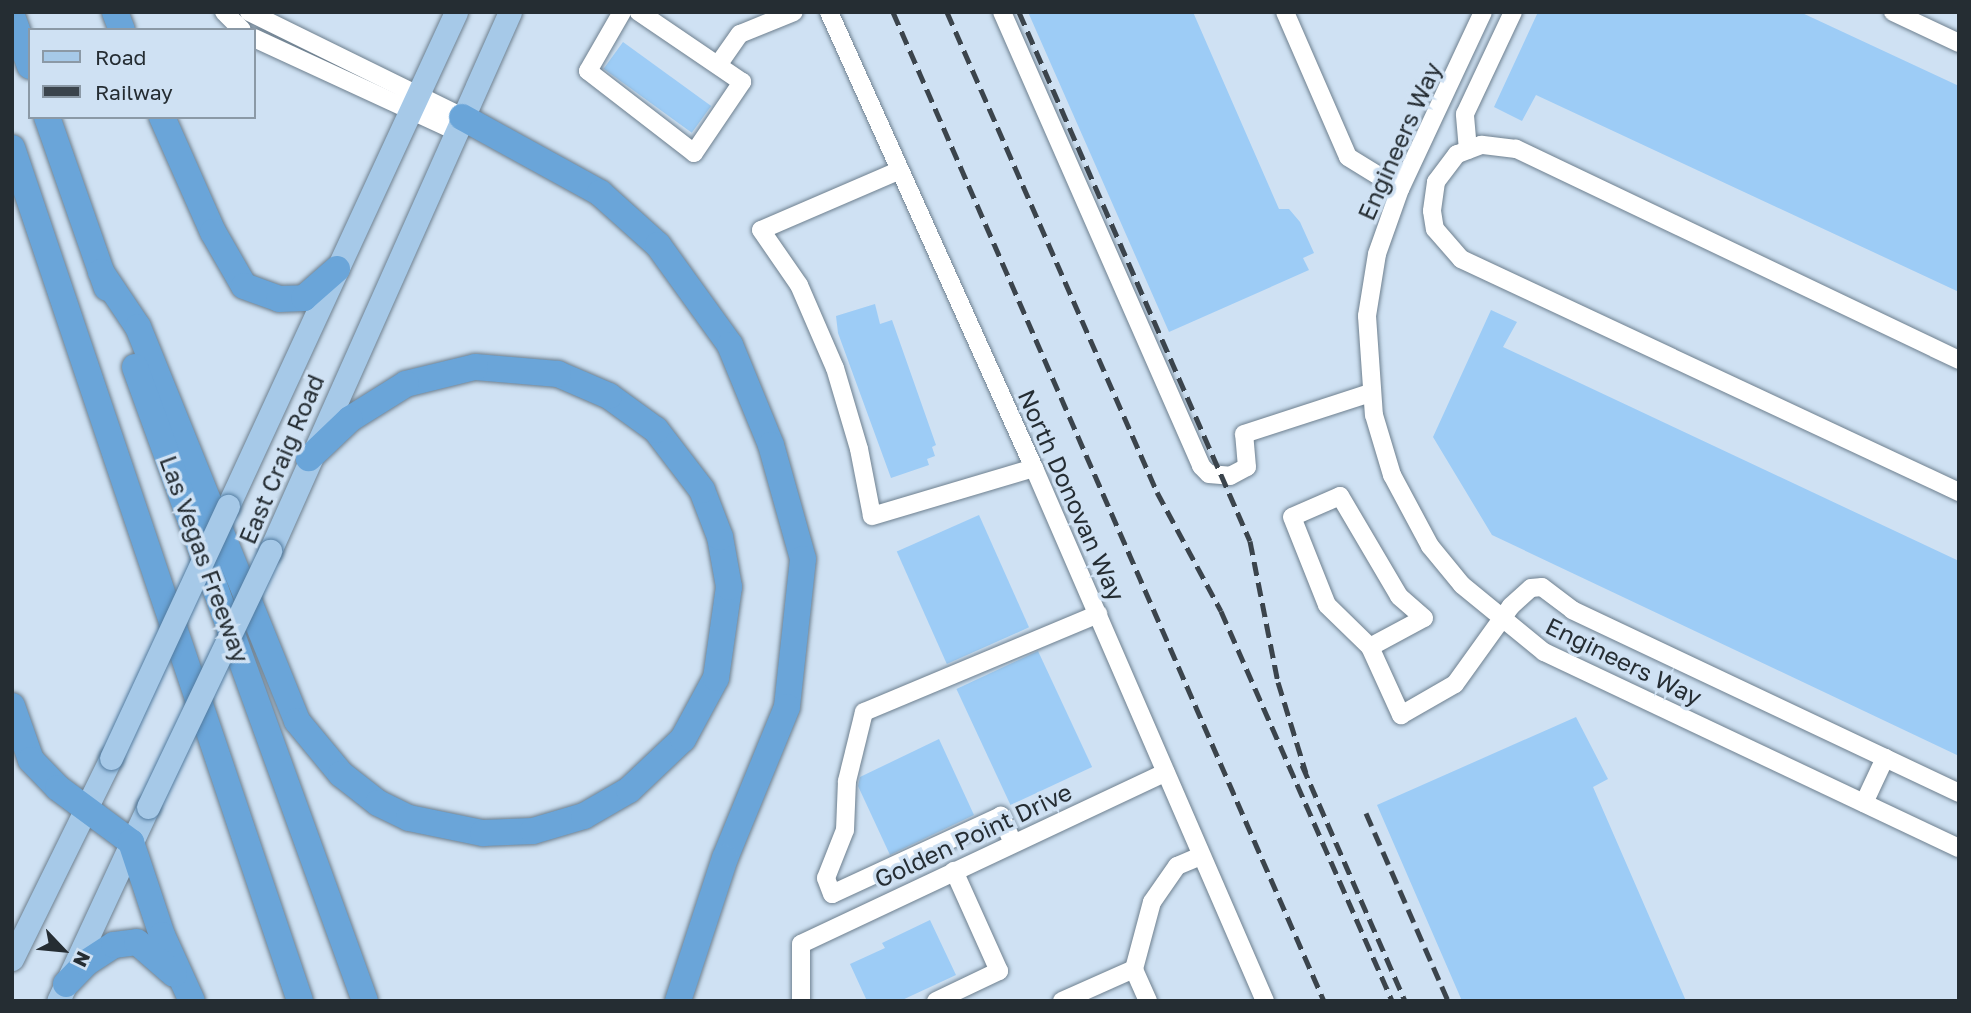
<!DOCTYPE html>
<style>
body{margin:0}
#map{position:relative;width:1971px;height:1013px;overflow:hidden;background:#cfe1f3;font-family:"Golos Text",sans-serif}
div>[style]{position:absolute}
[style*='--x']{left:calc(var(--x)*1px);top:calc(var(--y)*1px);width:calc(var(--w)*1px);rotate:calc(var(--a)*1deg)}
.building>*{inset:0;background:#9dccf6;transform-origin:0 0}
.roads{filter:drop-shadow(0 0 2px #6e808f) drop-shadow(0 0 2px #6e808f)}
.minor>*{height:18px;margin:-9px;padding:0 9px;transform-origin:9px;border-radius:9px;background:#fff}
.major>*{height:23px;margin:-11.5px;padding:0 11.5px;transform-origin:11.5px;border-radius:11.5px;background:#a6c9e8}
.highway>*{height:26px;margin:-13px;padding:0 13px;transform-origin:13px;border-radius:13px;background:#6aa5d9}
.rail>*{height:5px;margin-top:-2.5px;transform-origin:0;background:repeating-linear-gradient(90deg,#3b444c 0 14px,transparent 0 21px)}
.bridges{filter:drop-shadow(0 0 2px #527b9f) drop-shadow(0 0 2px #527b9f)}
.major-bridge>*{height:23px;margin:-11.5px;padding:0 11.5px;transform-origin:11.5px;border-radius:11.5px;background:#a6c9e8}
span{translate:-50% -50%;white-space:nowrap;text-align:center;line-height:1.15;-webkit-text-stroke:7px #cfe1f3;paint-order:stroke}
.street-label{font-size:24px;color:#252d33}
.frame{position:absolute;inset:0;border:14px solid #252d33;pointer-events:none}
.legend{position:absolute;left:28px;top:28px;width:228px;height:91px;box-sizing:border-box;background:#cfe1f3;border:2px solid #8b99a6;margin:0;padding:9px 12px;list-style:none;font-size:21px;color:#252d33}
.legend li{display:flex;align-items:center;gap:14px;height:35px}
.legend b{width:35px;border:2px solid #8b99a6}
.north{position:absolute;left:28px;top:915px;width:70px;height:70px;-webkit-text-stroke:5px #cfe1f3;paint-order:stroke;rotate:116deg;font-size:19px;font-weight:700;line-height:28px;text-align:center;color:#252d33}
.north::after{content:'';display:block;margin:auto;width:24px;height:32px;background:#252d33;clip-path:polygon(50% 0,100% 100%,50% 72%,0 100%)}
</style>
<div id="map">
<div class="building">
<div style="clip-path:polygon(1028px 12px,1193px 12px,1279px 209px,1289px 209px,1300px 222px,1314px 253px,1303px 258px,1309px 270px,1169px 332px)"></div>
<div style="clip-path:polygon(1538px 12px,1800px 12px,1959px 86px,1959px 292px,1536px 95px,1522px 121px,1494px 107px)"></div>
<div style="left:623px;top:42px;width:109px;height:33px;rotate:36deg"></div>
<div style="clip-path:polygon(875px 304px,880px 324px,892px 320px,936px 445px,932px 447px,935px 456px,927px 459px,929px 465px,891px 478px,838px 333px,836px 316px)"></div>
<div style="clip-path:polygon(1491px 310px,1517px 322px,1503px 347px,1959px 561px,1959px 756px,1492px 535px,1433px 437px)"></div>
<div style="left:979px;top:515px;width:123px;height:90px;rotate:66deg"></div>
<div style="left:1038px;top:651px;width:128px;height:90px;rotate:65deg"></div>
<div style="clip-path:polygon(1576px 717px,1608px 779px,1593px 787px,1686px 1001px,1462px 1001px,1377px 805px)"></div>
<div style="clip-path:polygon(939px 739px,974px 815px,890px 855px,858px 786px,860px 777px)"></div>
<div style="clip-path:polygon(930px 920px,956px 975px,900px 1001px,867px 1001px,850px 964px,885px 948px,882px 943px)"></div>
</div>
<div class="roads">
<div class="minor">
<div style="--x:224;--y:12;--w:25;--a:45"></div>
<div style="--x:249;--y:12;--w:237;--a:26.2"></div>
<div style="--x:622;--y:12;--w:68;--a:120"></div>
<div style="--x:588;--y:71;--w:134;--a:37.7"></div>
<div style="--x:694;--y:153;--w:86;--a:-55.9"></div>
<div style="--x:742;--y:82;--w:125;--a:-145.8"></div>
<div style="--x:829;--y:12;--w:500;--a:65.8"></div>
<div style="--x:1034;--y:468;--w:581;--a:66.57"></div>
<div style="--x:1002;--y:12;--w:496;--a:66.3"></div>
<div style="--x:1201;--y:466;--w:11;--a:45"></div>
<div style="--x:1209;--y:474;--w:21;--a:5"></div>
<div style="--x:1230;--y:476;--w:19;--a:-28"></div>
<div style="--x:1247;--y:467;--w:33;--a:-95"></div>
<div style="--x:1244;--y:434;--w:133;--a:-18"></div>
<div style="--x:1285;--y:12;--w:158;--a:66.5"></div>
<div style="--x:1348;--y:157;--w:61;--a:31.6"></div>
<div style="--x:1483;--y:12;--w:195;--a:115.1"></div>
<div style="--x:1400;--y:189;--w:69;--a:109.5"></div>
<div style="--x:1377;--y:254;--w:63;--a:99.2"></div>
<div style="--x:1367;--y:316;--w:99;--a:86"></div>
<div style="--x:1374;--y:415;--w:63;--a:73.3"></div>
<div style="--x:1392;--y:475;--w:81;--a:61.8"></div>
<div style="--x:1430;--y:546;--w:50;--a:50.6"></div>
<div style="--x:1462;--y:585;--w:106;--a:39.3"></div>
<div style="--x:1544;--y:652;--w:459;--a:25.3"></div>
<div style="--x:1893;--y:12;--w:73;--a:25.2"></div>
<div style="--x:254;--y:38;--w:221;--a:24.8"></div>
<div style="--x:718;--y:65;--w:38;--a:-55"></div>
<div style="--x:740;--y:34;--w:58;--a:-22.2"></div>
<div style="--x:1468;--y:150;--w:36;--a:-95"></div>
<div style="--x:1465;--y:114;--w:113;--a:-64.8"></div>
<div style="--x:898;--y:171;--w:149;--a:156.7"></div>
<div style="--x:761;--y:230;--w:67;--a:55.4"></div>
<div style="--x:799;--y:285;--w:90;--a:66.6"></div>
<div style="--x:835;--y:368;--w:84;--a:73.5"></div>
<div style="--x:859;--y:449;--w:68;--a:79"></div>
<div style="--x:872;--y:516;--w:169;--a:-16.5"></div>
<div style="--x:1959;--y:360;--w:491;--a:-154.5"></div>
<div style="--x:1516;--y:149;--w:35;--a:-173"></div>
<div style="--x:1481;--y:145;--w:26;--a:159"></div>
<div style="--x:1457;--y:154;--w:35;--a:127"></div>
<div style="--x:1436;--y:182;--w:29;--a:98"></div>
<div style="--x:1432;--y:211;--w:18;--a:81"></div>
<div style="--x:1435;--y:229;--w:40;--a:49"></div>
<div style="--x:1461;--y:259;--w:550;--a:25.07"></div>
<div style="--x:1370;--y:647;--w:61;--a:-28.2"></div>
<div style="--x:1424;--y:618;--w:33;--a:-139"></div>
<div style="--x:1399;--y:596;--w:116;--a:-120.5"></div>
<div style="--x:1340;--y:496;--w:52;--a:156.4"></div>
<div style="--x:1292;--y:517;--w:95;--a:68.3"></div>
<div style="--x:1327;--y:605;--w:60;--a:44.3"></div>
<div style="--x:1370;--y:647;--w:75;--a:65.5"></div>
<div style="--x:1401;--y:715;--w:62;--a:-29.9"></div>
<div style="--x:1455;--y:684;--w:96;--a:-54.3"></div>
<div style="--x:1511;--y:606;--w:27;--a:-42"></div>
<div style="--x:1531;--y:588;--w:11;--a:-5"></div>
<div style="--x:1542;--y:587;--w:38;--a:37"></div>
<div style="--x:1572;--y:610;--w:428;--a:25.3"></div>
<div style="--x:1864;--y:803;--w:50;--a:-65"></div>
<div style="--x:1013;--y:843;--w:30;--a:-114"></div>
<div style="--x:1001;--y:816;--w:186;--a:155.2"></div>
<div style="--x:832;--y:894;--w:17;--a:-111"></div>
<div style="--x:826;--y:878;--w:52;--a:-68.4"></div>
<div style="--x:845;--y:830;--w:49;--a:-87.7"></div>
<div style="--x:847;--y:781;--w:71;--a:-76.2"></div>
<div style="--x:864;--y:712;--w:254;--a:-22.7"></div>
<div style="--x:801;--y:1001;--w:57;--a:-90"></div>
<div style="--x:801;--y:944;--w:403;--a:-25.2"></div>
<div style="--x:936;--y:1001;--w:70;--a:-25.5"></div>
<div style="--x:999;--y:971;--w:110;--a:-114.2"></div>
<div style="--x:1062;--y:1001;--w:79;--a:-24"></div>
<div style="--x:1148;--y:1001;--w:35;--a:-114"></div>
<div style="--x:1134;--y:969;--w:69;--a:-75"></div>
<div style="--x:1152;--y:902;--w:44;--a:-55.2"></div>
<div style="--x:1177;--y:866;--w:26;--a:-23"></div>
</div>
<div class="major">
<div style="--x:228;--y:506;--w:544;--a:-65.22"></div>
<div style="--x:270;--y:551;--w:590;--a:-66"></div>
<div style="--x:12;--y:959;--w:224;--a:-63.8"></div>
<div style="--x:58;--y:1001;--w:214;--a:-65.1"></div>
</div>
<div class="highway">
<div style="--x:115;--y:12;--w:19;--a:69"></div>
<div style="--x:12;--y:16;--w:53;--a:70.2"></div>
<div style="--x:47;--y:117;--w:181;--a:70.7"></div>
<div style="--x:162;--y:117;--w:126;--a:66.1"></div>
<div style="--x:213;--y:232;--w:62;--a:60.1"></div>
<div style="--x:244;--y:286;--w:37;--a:20"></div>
<div style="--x:279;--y:299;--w:25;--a:-2"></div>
<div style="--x:304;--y:298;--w:44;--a:-41.3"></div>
<div style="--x:462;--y:117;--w:158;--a:28.8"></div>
<div style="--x:600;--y:193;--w:78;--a:41.9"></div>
<div style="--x:658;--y:245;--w:123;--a:54.2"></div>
<div style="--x:730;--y:345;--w:108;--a:67.7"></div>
<div style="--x:771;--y:445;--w:118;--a:74.3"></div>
<div style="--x:803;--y:559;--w:149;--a:96.2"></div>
<div style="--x:787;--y:707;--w:163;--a:112.3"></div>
<div style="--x:725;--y:858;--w:151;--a:108.2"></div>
<div style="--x:12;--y:148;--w:900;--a:71.34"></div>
<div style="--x:101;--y:272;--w:66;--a:56.1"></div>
<div style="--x:138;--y:327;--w:425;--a:68"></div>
<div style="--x:297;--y:721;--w:69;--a:50.3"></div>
<div style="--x:341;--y:774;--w:47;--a:38.1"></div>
<div style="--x:378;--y:803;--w:34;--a:26"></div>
<div style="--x:409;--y:818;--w:76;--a:11.5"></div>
<div style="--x:483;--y:833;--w:50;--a:-2.3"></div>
<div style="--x:533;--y:831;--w:53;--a:-16.4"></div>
<div style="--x:584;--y:816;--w:52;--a:-30"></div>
<div style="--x:629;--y:790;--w:74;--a:-43.4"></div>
<div style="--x:683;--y:739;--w:69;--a:-61.6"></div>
<div style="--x:716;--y:678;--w:92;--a:-81.9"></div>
<div style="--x:729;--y:587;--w:51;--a:-100.2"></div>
<div style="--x:720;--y:537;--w:50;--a:-111"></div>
<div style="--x:702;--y:490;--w:76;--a:-127.5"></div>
<div style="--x:656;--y:430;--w:58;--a:-144.1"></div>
<div style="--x:609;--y:396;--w:56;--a:-156.7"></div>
<div style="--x:558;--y:374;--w:83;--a:-175.2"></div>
<div style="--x:475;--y:367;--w:71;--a:166.2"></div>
<div style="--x:406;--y:384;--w:66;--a:148"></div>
<div style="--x:350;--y:419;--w:57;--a:136.4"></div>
<div style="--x:135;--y:367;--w:674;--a:70.06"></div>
<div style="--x:12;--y:706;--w:57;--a:70.6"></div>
<div style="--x:31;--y:760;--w:39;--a:46"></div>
<div style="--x:58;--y:788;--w:91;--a:36.5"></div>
<div style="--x:131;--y:842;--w:98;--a:71.6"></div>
<div style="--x:162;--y:935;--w:72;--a:65.6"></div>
<div style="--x:66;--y:984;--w:29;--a:-46"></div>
<div style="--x:86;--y:963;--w:33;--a:-33"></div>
<div style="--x:114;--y:945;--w:23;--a:-7"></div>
<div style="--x:137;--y:942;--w:49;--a:40.9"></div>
</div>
</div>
<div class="rail">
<div style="--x:893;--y:12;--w:1079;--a:66.45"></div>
<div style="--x:947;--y:12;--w:524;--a:66.37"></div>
<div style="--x:1157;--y:492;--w:135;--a:61.7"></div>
<div style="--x:1221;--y:611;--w:426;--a:66.3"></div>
<div style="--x:1019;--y:12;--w:577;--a:66.41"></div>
<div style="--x:1250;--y:541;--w:144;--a:78.8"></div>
<div style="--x:1278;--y:682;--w:95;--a:72.9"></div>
<div style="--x:1302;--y:765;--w:257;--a:66.4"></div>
<div style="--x:1366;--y:813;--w:205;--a:66.4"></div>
</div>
<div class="bridges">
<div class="major-bridge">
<div style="--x:111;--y:758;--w:278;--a:-65.1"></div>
<div style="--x:148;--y:807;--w:284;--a:-64.5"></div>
</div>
</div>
<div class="street-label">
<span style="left:1399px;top:141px;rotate:-66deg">Engineers Way</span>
<span style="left:281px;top:459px;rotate:-67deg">East Craig Road</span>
<span style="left:1072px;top:495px;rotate:66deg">North Donovan Way</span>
<span style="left:205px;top:559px;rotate:70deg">Las Vegas Freeway</span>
<span style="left:1624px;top:661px;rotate:26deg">Engineers Way</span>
<span style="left:973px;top:835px;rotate:-25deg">Golden Point Drive</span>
</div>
<div class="frame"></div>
<ul class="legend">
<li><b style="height:9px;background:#a6c9e8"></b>Road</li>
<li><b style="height:9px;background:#3b444c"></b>Railway</li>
</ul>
<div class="north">N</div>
</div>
